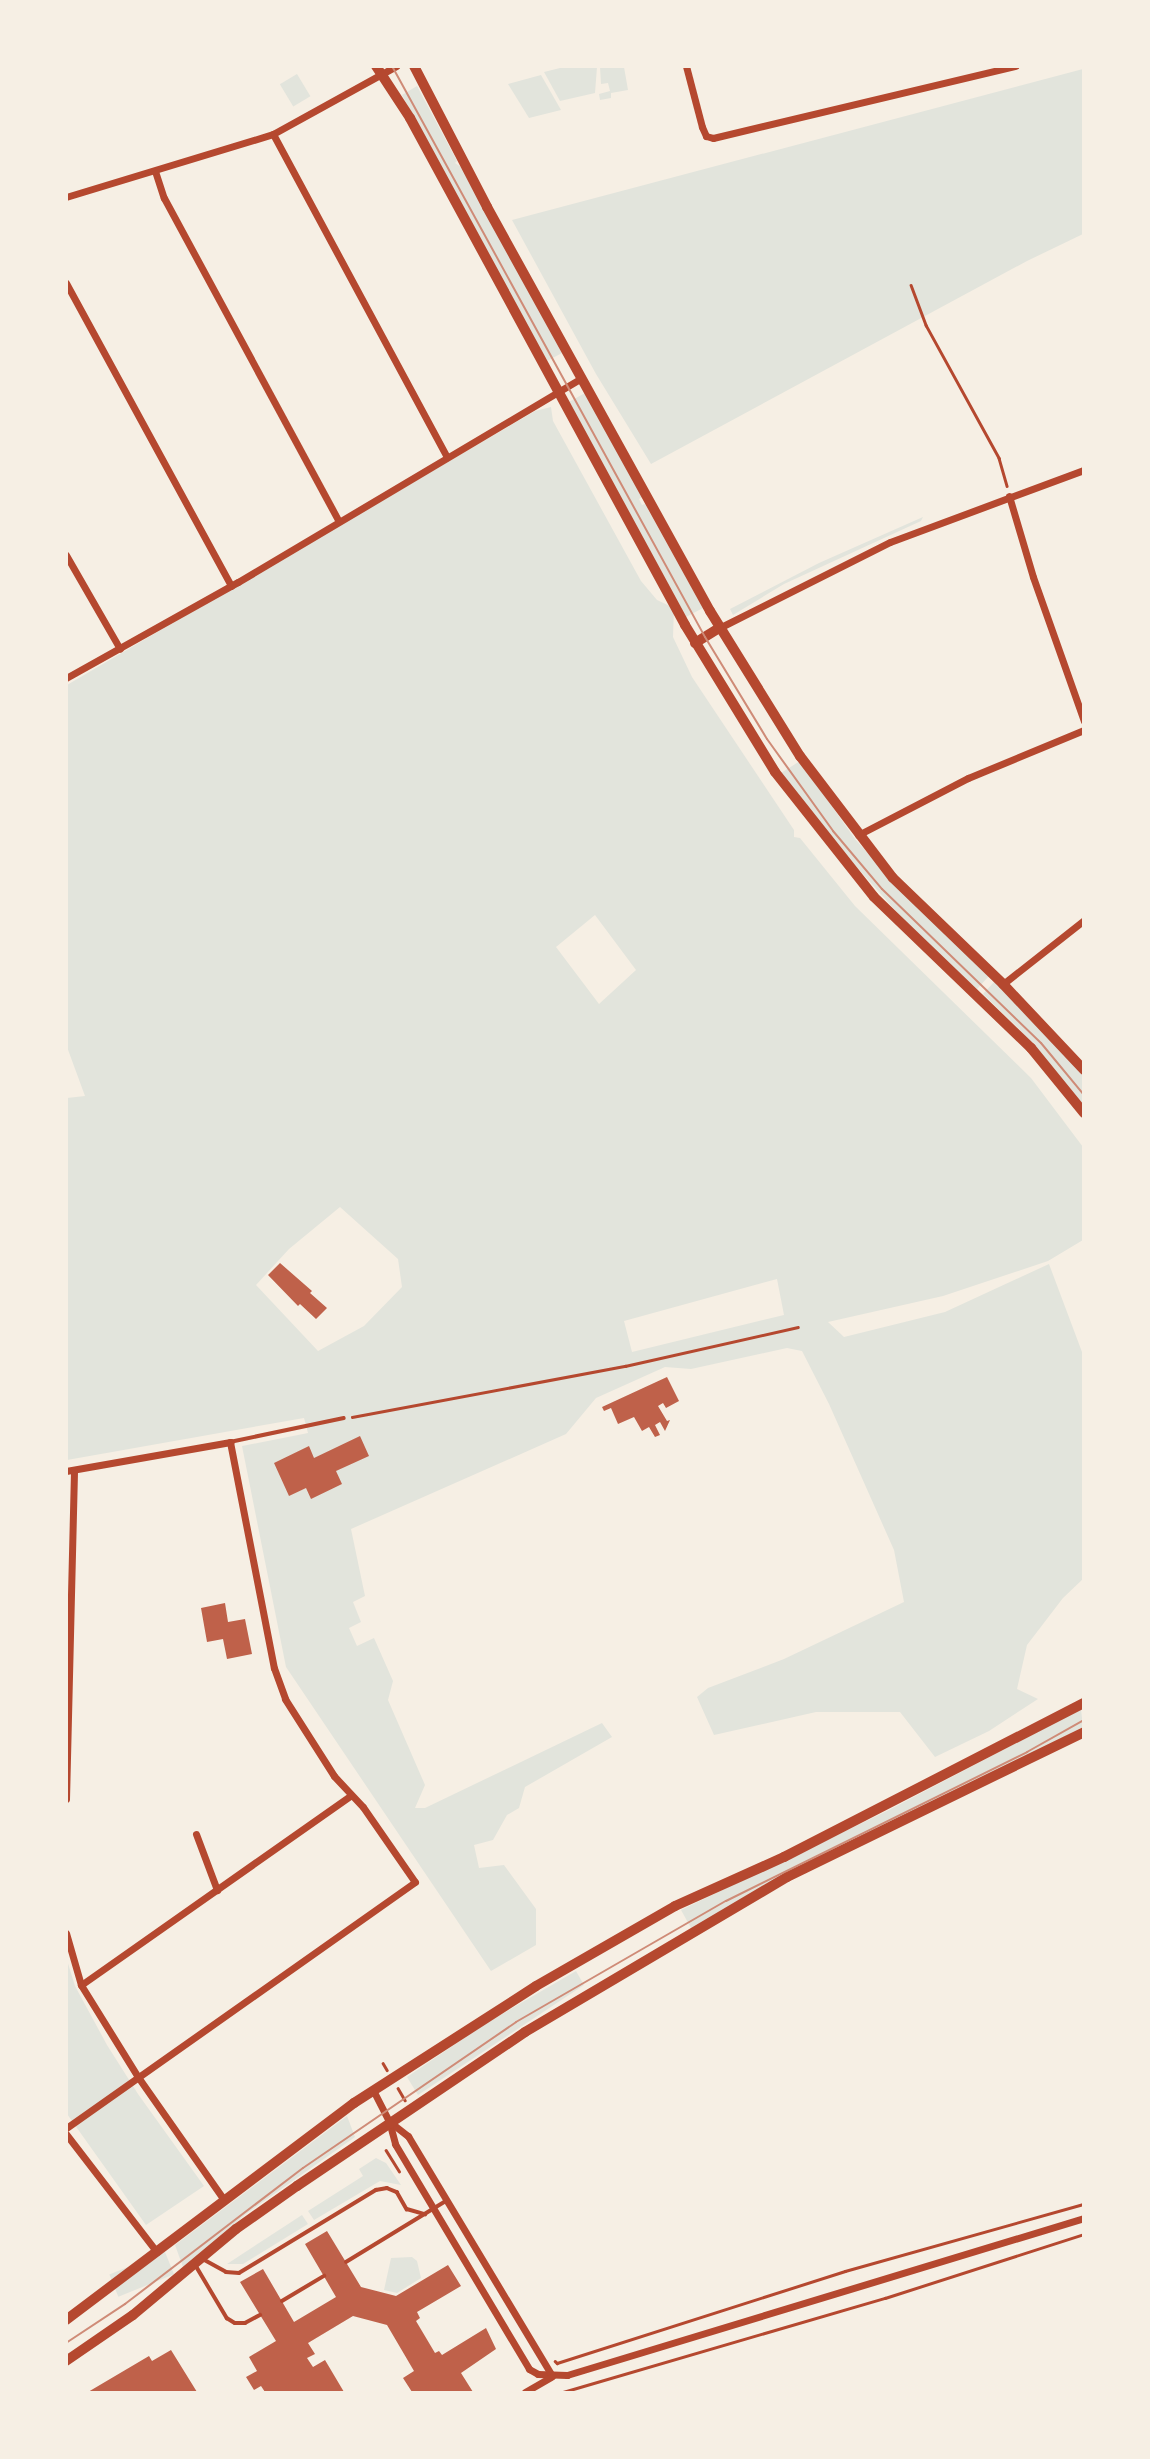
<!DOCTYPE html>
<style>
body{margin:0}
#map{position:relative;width:1150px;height:2459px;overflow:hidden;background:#f6efe4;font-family:"Roboto Condensed",sans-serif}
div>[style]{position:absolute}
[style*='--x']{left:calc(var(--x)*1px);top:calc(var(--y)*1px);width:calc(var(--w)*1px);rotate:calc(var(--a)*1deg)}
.green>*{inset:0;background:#e2e4dc;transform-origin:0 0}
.building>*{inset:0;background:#bf614a}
.path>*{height:2.5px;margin:-1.25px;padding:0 1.25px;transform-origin:1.25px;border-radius:1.25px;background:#b5482f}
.service>*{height:3.5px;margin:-1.75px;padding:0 1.75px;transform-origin:1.75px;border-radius:1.75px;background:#b5482f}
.minor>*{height:7px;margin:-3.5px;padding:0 3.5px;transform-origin:3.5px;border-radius:3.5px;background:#b5482f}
.secondary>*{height:10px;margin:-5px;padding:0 5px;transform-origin:5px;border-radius:5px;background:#b5482f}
.tram>*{height:2px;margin:-1px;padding:0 1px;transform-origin:1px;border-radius:1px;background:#cf8b77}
span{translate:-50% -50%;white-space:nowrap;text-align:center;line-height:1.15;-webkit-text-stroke:7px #f6efe4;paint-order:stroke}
.frame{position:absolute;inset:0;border:68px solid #f6efe4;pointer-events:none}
</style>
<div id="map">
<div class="green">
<div style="clip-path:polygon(568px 66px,597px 67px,595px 93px,560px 101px,544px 72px)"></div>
<div style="clip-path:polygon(600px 67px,624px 67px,628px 90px,611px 93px,611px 98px,600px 100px,599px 94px,610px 91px,608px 83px,601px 84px)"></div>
<div style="clip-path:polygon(1083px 69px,1083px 234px,1027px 261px,651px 464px,596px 374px,512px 220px)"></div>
<div style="left:297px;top:74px;width:26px;height:20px;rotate:59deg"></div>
<div style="clip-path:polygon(541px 75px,561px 110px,529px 118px,508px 84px)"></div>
<div style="clip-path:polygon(417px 86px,457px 161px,455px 163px,461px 167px,562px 353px,547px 361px,402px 95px)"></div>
<div style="clip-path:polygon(585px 393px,642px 497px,639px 499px,642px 505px,645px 504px,703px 608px,686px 617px,569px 402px)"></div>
<div style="clip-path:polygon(evenodd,551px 407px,553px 421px,641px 581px,657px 600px,674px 608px,673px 637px,692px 677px,794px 830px,794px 837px,800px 838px,855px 906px,1031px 1078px,1083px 1147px,1083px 1240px,1048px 1261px,943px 1296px,828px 1322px,844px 1337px,945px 1312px,1049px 1264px,1082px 1352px,1084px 1578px,1063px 1598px,1027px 1645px,1017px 1689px,1038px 1699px,989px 1731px,935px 1757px,900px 1712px,816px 1712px,714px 1735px,697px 1697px,708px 1688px,784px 1659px,904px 1602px,894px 1550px,829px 1404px,802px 1351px,787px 1348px,691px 1369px,665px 1367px,596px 1398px,566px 1434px,351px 1529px,365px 1596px,353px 1602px,361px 1622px,349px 1628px,357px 1646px,374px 1638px,393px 1681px,388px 1700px,425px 1785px,415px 1808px,425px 1808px,602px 1723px,612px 1737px,525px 1787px,519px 1808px,507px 1815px,493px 1840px,474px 1845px,479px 1868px,504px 1865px,536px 1909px,536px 1945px,491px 1971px,286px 1667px,242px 1446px,308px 1433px,304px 1418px,67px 1460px,67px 1098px,85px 1096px,67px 1047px,67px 685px,535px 411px,551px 407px,595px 915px,636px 970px,599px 1004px,556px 947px,595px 915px,551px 407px,340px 1207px,398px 1259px,402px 1287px,364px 1326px,318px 1351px,256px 1285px,289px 1249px,340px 1207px,551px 407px,777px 1279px,784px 1315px,632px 1352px,624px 1321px,777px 1279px)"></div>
<div style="clip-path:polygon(923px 517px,921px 521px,784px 584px,733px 615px,730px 609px,819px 563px)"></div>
<div style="clip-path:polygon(800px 761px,855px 839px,888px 876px,989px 976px,977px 989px,913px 930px,829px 836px,781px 773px)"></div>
<div style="clip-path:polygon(995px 981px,1055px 1042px,1083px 1076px,1083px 1108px,1020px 1030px,983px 994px)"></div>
<div style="clip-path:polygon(1081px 1709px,1083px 1727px,691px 1928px,681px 1910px,887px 1811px)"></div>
<div style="clip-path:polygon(66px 1957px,75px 1986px,107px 2045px,138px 2094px,204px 2186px,146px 2225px,67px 2114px)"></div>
<div style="clip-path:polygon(576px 1971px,584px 1985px,418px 2095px,407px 2077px,485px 2024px)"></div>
<div style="clip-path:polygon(347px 2116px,355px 2137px,246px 2214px,183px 2267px,175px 2245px)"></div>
<div style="clip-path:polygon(376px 2158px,386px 2163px,401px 2185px,380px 2181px,314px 2220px,308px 2211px,363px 2176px,359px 2169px)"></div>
<div style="clip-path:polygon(302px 2215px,308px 2224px,243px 2264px,227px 2264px)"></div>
<div style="left:165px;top:2252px;width:24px;height:60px;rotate:68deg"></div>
<div style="clip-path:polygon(412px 2257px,417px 2261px,421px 2278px,397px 2293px,384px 2290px,391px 2258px)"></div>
</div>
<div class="building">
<div style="clip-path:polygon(280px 1263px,312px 1291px,310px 1293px,327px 1308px,316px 1319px,300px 1304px,298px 1306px,268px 1275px)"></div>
<div style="clip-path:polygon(667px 1377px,679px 1401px,666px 1408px,663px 1403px,658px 1406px,667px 1421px,670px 1420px,665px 1431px,660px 1422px,655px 1425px,660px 1435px,655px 1437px,649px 1427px,642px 1431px,634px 1417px,618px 1424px,611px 1408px,604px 1411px,602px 1407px)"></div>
<div style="clip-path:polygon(360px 1436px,369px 1456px,336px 1471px,342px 1484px,311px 1499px,306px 1488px,289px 1496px,274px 1463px,309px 1446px,314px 1458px)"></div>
<div style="clip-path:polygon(225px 1603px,228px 1622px,245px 1619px,252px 1654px,227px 1659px,223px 1639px,207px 1642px,201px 1608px)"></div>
<div style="clip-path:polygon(327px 2231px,361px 2287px,396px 2296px,448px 2265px,461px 2286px,417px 2312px,420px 2318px,416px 2321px,435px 2353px,439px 2351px,442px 2355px,486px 2328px,496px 2349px,461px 2373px,473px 2392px,412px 2392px,403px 2378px,414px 2371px,387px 2325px,353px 2316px,308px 2343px,315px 2354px,307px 2358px,313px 2367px,325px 2360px,344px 2392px,265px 2392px,261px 2386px,254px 2390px,246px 2377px,257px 2371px,249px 2357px,276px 2341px,240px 2282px,263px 2269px,294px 2322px,336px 2297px,305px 2244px)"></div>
<div style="clip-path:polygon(171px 2350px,197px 2392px,88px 2392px,149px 2356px,152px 2361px)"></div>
</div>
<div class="path">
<div style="--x:911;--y:285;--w:43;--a:69.4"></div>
<div style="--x:926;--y:325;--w:152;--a:61.2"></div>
<div style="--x:999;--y:458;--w:29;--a:74"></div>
<div style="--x:352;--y:1417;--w:278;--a:-10.6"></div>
<div style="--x:625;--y:1366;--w:177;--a:-12.7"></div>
<div style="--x:383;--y:2063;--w:8;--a:60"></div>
<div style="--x:398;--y:2088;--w:14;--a:60"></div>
<div style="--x:386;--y:2150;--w:25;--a:58"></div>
<div style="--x:555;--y:2361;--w:3;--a:45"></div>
<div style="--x:557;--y:2363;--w:302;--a:-17.7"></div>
<div style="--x:845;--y:2271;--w:248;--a:-15.7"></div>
<div style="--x:563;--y:2392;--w:335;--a:-16.3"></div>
<div style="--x:885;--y:2298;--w:209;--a:-17.8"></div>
</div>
<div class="service">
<div style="--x:230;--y:1442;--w:116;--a:-11.9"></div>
<div style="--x:203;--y:2259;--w:26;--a:29"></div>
<div style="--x:226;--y:2272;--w:13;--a:4"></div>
<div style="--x:239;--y:2273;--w:160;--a:-31.2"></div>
<div style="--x:376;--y:2190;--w:11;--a:-10"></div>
<div style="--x:387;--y:2188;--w:11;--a:22"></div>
<div style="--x:397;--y:2192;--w:20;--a:60"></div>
<div style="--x:407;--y:2209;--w:19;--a:16"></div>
<div style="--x:346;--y:2262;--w:117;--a:-31.4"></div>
<div style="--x:195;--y:2264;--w:63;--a:59.3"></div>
<div style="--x:227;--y:2318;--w:9;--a:32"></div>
<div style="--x:235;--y:2323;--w:10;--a:0"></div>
<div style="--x:245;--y:2323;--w:17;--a:-28"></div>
<div style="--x:282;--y:2301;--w:49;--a:-30.8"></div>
</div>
<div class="minor">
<div style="--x:686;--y:66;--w:63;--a:75.3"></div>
<div style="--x:702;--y:127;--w:10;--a:66"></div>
<div style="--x:706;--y:136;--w:7;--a:16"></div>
<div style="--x:713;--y:138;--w:311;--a:-13.4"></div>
<div style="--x:273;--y:134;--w:367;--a:61.7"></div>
<div style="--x:155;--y:171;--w:28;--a:72"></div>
<div style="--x:164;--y:198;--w:367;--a:61.6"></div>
<div style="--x:66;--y:197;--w:216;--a:-16.9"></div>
<div style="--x:273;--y:134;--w:141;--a:-28.9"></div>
<div style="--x:66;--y:283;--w:345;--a:61.4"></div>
<div style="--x:1009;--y:496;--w:84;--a:73.5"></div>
<div style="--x:1033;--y:577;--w:153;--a:70.5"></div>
<div style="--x:66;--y:555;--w:108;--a:60.1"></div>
<div style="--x:719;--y:628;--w:191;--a:-26.7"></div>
<div style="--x:890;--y:542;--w:207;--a:-20.4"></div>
<div style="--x:66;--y:678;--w:197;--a:-29.2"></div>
<div style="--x:238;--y:582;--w:399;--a:-30.7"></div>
<div style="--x:858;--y:835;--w:124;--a:-27.4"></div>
<div style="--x:968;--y:778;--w:126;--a:-22.5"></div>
<div style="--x:1003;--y:984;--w:103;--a:-38.3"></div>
<div style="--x:66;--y:1471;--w:167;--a:-10"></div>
<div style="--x:230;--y:1442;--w:230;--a:79"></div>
<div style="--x:274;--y:1668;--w:33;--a:70"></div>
<div style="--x:285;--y:1699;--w:91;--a:57.5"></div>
<div style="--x:334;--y:1776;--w:42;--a:46.9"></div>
<div style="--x:363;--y:1807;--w:91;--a:55.3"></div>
<div style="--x:415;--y:1882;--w:427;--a:144.8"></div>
<div style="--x:66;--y:1799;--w:328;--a:-88.6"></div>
<div style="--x:196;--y:1834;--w:60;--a:69.4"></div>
<div style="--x:66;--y:1933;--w:54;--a:73.9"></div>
<div style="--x:81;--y:1985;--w:108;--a:58.2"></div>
<div style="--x:138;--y:2077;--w:150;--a:55"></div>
<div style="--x:81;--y:1985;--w:329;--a:-35.1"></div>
<div style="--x:373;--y:2090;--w:35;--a:63"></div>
<div style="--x:389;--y:2121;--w:24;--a:75"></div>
<div style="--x:395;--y:2144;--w:262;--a:59.2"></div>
<div style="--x:529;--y:2369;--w:10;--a:29"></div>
<div style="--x:538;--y:2374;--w:29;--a:2"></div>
<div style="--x:567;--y:2375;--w:540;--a:-16.89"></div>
<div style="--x:390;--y:2122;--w:23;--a:38"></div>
<div style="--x:408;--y:2136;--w:280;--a:59"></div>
<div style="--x:66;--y:2134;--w:149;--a:52.4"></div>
<div style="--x:525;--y:2392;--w:30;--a:-30"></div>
</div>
<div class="secondary">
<div style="--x:376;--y:66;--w:62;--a:56.8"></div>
<div style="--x:410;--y:118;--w:577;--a:61.52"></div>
<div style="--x:685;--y:625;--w:172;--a:58.5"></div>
<div style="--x:775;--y:772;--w:159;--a:51.6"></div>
<div style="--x:874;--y:897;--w:218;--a:43.9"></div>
<div style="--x:1031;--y:1048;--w:84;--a:50.8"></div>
<div style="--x:414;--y:66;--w:159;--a:62.6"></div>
<div style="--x:487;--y:207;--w:461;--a:61.1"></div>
<div style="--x:710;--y:611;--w:171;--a:58.2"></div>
<div style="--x:800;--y:756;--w:153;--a:52.7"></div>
<div style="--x:893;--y:878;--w:153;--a:43.9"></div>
<div style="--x:1003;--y:984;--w:118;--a:46.7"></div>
<div style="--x:695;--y:643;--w:28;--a:-32"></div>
<div style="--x:66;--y:2320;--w:361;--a:-37"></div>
<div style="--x:354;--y:2103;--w:216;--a:-32.7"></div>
<div style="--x:536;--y:1986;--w:160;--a:-29.9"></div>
<div style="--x:675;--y:1906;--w:120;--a:-24.2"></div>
<div style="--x:784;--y:1857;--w:337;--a:-27.2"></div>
<div style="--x:66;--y:2361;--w:81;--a:-34.5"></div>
<div style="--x:133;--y:2315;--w:134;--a:-39.9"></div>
<div style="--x:236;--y:2229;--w:75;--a:-35.2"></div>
<div style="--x:297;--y:2186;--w:275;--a:-34"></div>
<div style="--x:525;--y:2032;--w:304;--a:-30.6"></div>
<div style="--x:787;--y:1877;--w:331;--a:-26"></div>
</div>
<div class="tram">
<div style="--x:392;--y:66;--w:651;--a:61.27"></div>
<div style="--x:705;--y:637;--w:119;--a:58.7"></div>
<div style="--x:767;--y:739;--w:113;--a:54.3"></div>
<div style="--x:833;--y:831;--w:76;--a:49.8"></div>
<div style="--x:882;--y:889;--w:221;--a:44.1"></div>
<div style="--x:1041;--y:1043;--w:67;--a:50.4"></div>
<div style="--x:66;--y:2343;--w:71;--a:-33.5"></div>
<div style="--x:125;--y:2304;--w:224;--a:-37.4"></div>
<div style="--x:303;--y:2168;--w:258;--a:-34.4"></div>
<div style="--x:516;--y:2022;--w:242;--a:-30"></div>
<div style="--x:726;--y:1901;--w:336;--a:-26.3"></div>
<div style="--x:1027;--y:1752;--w:65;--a:-29.3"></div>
</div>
<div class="frame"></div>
</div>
